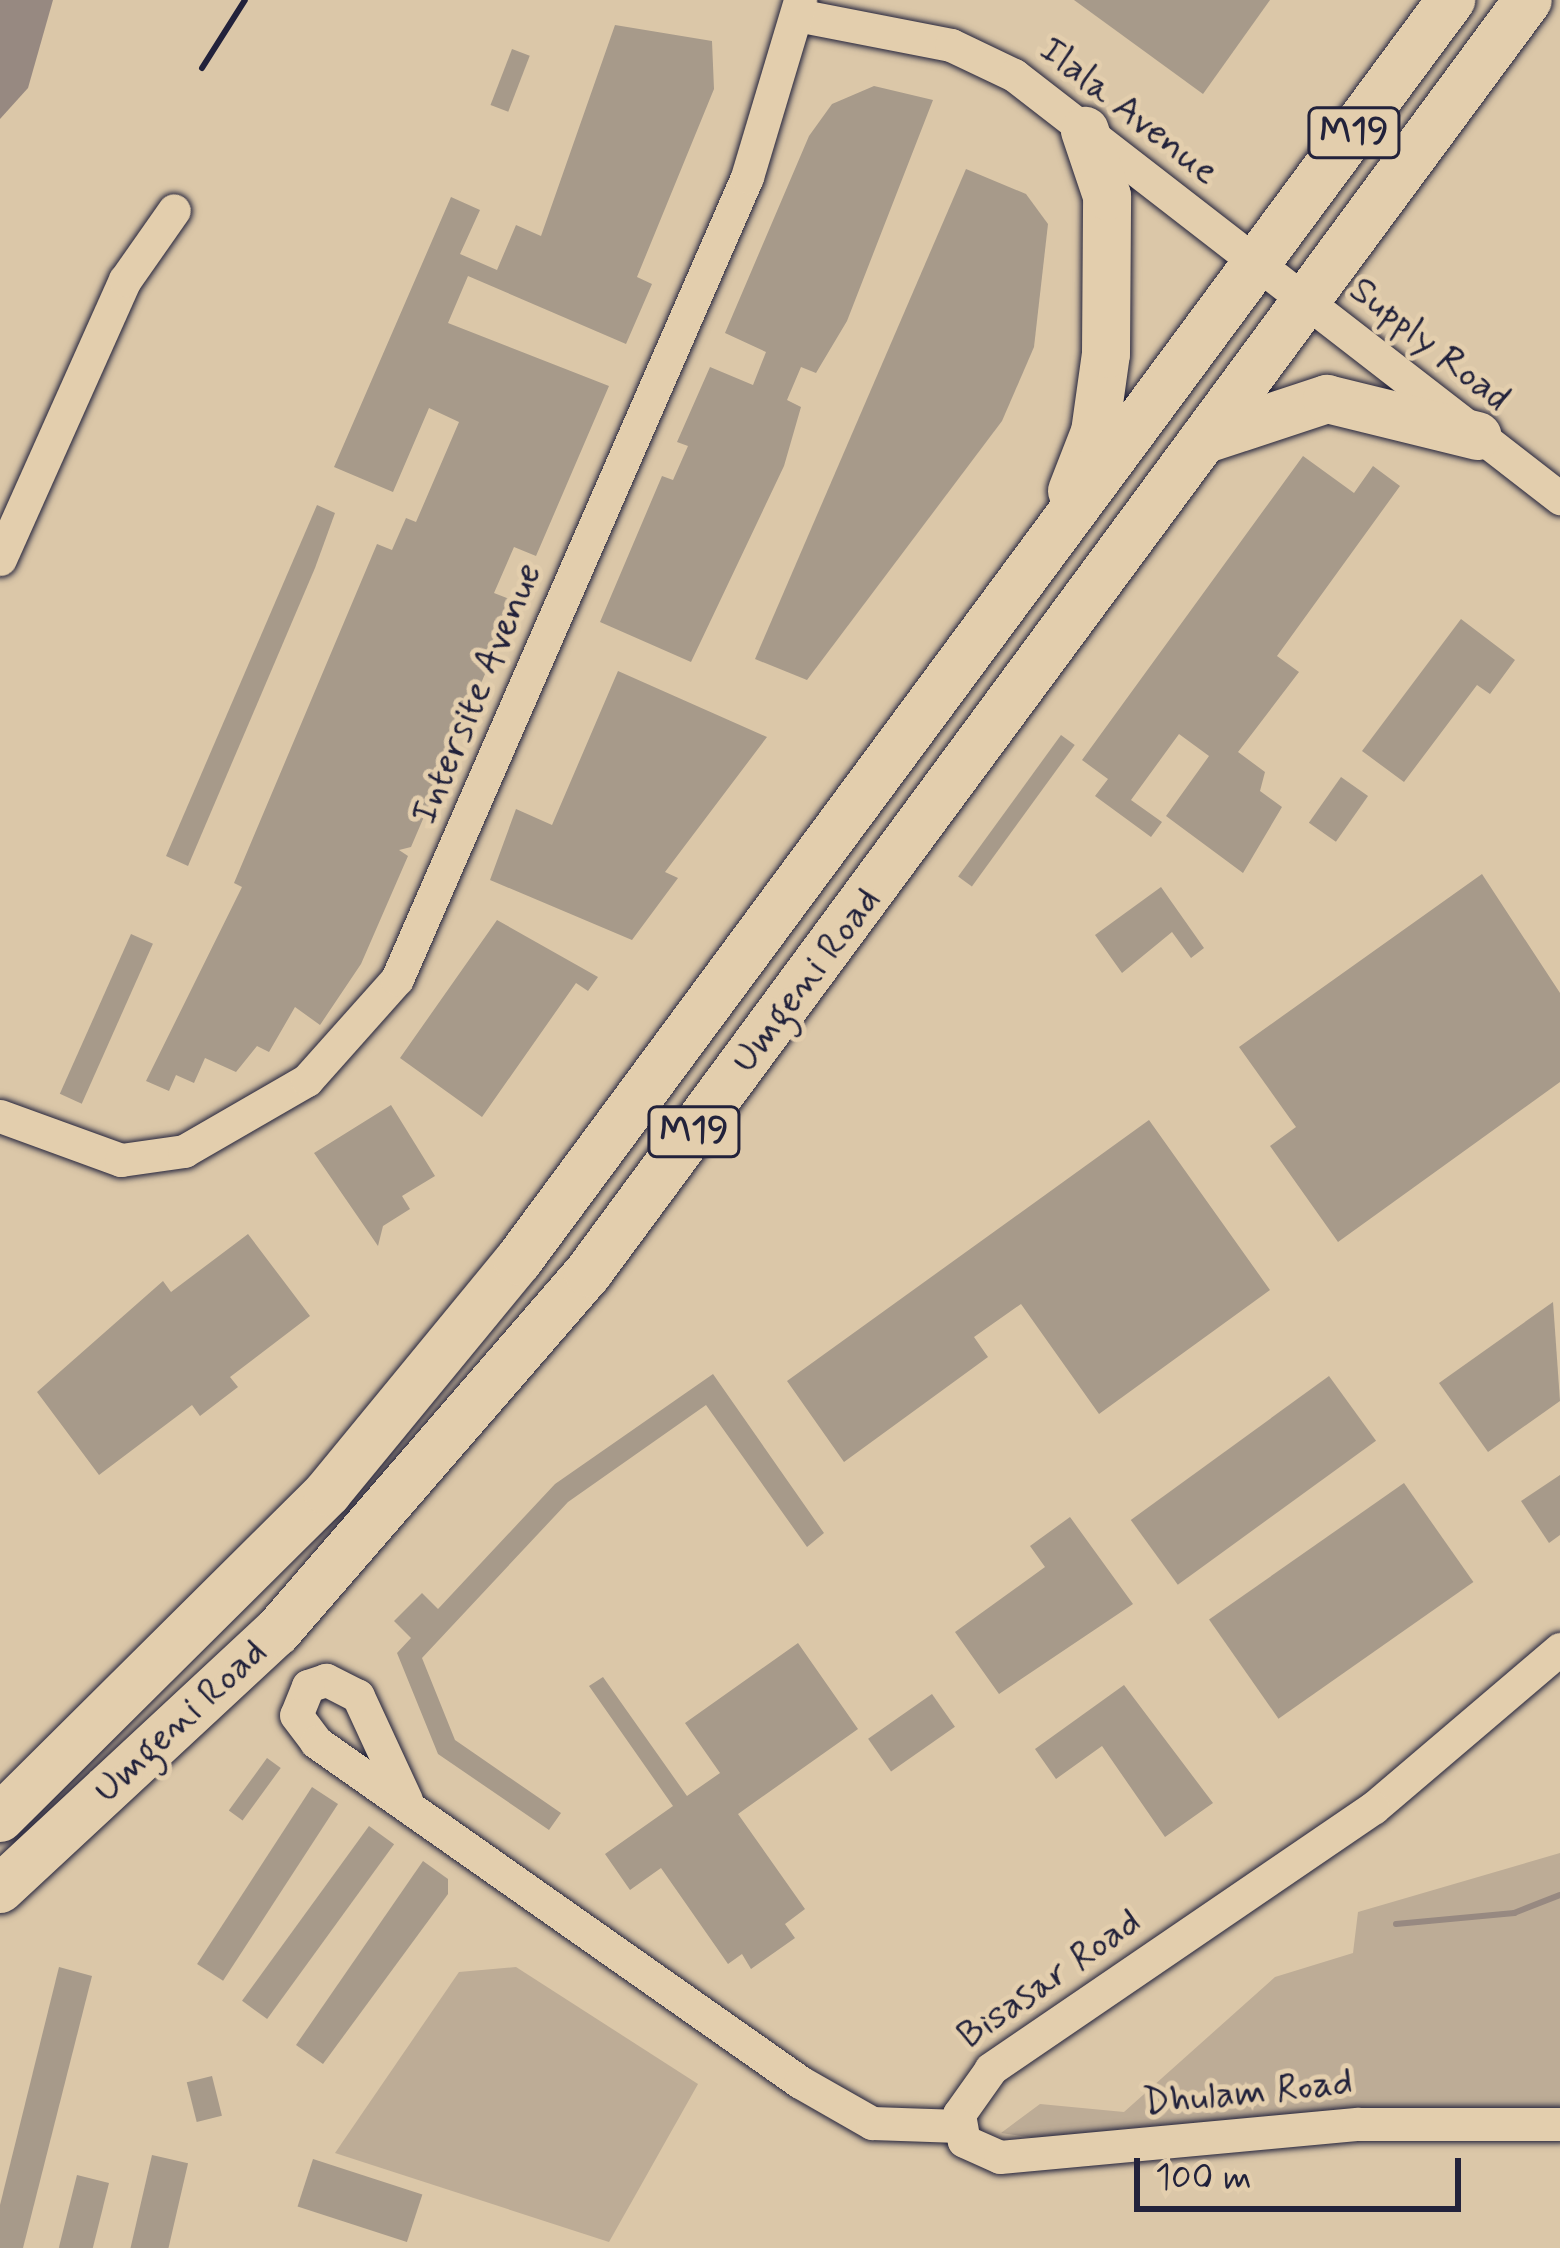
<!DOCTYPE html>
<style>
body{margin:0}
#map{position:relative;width:1560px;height:2248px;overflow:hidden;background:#dbc7a8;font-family:Mynerve,sans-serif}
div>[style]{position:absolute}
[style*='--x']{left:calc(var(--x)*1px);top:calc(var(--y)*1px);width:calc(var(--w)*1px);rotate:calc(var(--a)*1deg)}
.green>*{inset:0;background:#bdac96}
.water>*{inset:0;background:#978981}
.stream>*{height:6px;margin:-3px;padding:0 3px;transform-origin:3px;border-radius:3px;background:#978981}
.building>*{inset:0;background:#a79a8a;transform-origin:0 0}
.roads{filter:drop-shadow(0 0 3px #22223b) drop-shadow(0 0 3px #22223b)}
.minor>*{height:33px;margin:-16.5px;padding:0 16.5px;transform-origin:16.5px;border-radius:16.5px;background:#e3cead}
.highway>*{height:48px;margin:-24px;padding:0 24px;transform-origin:24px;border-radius:24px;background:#e3cead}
.rail>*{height:6px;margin:-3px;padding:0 3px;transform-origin:3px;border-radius:3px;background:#22223b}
span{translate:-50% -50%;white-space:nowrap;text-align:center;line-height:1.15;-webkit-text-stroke:10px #e3cead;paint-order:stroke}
.shield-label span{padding:3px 9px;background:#e3cead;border:3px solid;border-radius:9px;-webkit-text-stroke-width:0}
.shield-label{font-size:36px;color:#22223b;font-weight:700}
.street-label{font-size:39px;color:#22223b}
.scale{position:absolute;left:1134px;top:2158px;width:327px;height:54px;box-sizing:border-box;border:6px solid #22223b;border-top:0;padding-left:15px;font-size:36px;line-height:42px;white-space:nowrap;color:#22223b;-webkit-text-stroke:9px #e3cead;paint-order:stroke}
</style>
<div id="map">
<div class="green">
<div style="clip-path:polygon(1560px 1853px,1560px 2113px,1053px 2141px,1001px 2133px,1040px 2104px,1124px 2112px,1275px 1977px,1353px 1953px,1358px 1912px)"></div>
<div style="clip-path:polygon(516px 1967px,698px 2084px,609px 2242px,335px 2153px,459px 1972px)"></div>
</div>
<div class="water">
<div style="clip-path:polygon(0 0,53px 0,28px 88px,0 119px)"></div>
</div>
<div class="stream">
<div style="--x:1396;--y:1924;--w:119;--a:-5.3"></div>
<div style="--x:1514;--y:1913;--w:49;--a:-21.4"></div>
</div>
<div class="building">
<div style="clip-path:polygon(1074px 0,1270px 0,1203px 94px)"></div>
<div style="clip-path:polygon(615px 25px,712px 41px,714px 89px,637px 277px,652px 284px,626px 344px,468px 276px,448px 323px,609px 386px,536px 556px,514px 547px,494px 593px,512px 600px,497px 646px,411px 847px,399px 850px,408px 856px,361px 964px,320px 1025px,295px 1007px,269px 1052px,257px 1046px,236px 1072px,205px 1058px,194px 1083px,176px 1075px,169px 1091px,146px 1081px,242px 887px,234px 883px,377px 544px,392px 550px,406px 518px,416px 522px,459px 422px,429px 408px,393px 492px,334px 467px,451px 197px,480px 210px,460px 254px,497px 270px,516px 225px,541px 236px)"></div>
<div style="left:512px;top:49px;width:19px;height:60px;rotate:21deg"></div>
<div style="clip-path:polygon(874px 86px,933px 100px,847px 321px,816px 373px,801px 367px,787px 400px,801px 407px,784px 466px,691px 662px,600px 622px,662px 476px,673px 480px,688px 446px,677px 442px,710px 367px,753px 385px,766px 352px,725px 333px,809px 136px,832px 104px)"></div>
<div style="clip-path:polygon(966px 169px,1026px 194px,1048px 224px,1034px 347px,1002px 421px,807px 680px,755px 659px)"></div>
<div style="clip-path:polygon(1303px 456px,1354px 493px,1373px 466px,1400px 486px,1277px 656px,1299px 672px,1238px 752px,1265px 772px,1260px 791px,1282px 807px,1243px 873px,1166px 816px,1209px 756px,1179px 734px,1131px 800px,1162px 822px,1151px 837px,1095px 796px,1108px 779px,1082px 760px)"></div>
<div style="clip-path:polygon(317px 505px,335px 513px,315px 568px,188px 866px,166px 856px)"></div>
<div style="clip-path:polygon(1461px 619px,1515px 660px,1490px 694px,1477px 685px,1404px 782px,1362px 751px)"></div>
<div style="clip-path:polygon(618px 671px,767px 737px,665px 872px,678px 878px,632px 940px,490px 880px,516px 809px,552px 825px)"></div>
<div style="left:1061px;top:735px;width:17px;height:175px;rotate:36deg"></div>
<div style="left:1341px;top:777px;width:33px;height:56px;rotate:35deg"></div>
<div style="clip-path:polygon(1482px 874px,1560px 993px,1560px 1082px,1338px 1242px,1270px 1146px,1296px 1127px,1239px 1047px)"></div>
<div style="clip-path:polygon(1161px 887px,1204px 948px,1191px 958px,1172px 932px,1122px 973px,1095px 935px)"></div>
<div style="clip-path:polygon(497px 920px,598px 977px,588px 991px,576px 983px,482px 1117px,400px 1058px)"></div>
<div style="left:131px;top:934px;width:24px;height:175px;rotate:24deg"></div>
<div style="clip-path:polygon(391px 1105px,435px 1176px,402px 1196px,410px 1209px,383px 1226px,378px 1246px,314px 1153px)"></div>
<div style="clip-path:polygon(1149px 1120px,1270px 1290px,1099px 1414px,1021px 1304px,974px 1337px,988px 1357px,844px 1462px,787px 1381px)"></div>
<div style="clip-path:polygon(248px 1234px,310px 1316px,230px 1377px,238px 1387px,200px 1416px,192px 1405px,99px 1475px,37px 1392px,163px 1281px,171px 1292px)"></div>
<div style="clip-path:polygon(1553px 1302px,1560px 1401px,1488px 1452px,1439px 1383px)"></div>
<div style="clip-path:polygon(713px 1374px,824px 1533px,807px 1547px,706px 1405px,568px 1502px,422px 1658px,455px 1740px,561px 1813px,549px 1830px,438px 1754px,397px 1653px,411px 1638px,394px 1621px,422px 1593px,438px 1609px,555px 1484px)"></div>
<div style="left:1329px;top:1376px;width:80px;height:245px;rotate:54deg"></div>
<div style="clip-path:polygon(1560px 1475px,1560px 1535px,1549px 1543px,1521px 1501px)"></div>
<div style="left:1404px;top:1483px;width:121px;height:238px;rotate:55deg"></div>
<div style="clip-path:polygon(1070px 1517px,1133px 1604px,999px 1694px,955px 1632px,1045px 1567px,1030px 1546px)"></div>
<div style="clip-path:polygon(798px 1643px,858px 1729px,738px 1814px,805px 1909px,785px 1924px,795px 1938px,751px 1969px,742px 1954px,728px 1964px,661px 1868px,630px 1890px,605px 1854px,673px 1806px,589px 1686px,603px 1677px,687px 1796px,720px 1773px,685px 1723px)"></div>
<div style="clip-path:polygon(1124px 1685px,1213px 1803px,1165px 1837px,1102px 1746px,1056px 1779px,1035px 1749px)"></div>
<div style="left:932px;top:1694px;width:40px;height:78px;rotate:55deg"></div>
<div style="left:267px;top:1758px;width:17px;height:65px;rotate:36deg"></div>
<div style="left:312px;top:1787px;width:31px;height:211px;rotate:33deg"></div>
<div style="left:369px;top:1826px;width:31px;height:216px;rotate:36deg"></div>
<div style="clip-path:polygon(423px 1861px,448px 1879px,448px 1894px,323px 2064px,296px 2045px)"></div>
<div style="clip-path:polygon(59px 1967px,92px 1976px,23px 2248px,0 2248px,0 2205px)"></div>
<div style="left:212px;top:2076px;width:41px;height:26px;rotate:76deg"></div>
<div style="left:152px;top:2155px;width:37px;height:96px;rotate:13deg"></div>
<div style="left:313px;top:2159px;width:115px;height:50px;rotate:18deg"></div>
<div style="left:77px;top:2175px;width:33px;height:75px;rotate:14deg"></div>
</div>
<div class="roads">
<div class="minor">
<div style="--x:797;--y:15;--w:157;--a:11"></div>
<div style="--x:951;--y:45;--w:70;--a:25.5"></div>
<div style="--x:1014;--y:75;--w:691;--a:37.77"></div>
<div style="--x:0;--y:559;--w:306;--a:-65.9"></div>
<div style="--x:125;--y:280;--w:85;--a:-55"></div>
<div style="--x:0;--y:1116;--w:129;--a:20"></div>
<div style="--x:121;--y:1160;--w:64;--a:-8.1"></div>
<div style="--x:184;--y:1151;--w:142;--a:-30"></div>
<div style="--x:307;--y:1080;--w:135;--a:-48.3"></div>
<div style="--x:397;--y:979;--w:875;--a:-66.42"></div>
<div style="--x:747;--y:177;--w:185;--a:-73.3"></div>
<div style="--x:1560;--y:1649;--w:245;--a:139.6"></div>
<div style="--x:1373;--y:1808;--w:463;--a:145.7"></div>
<div style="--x:991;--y:2069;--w:55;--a:125.4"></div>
<div style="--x:959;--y:2114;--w:27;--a:80"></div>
<div style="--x:964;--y:2141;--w:39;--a:24"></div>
<div style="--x:1000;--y:2157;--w:360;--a:-5.3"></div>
<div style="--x:1358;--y:2124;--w:202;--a:0"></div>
<div style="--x:406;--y:1800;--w:115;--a:-114.8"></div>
<div style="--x:358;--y:1696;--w:36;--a:-153"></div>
<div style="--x:326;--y:1680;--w:19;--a:162"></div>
<div style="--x:308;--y:1686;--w:31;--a:112"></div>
<div style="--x:296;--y:1715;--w:34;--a:53"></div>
<div style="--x:316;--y:1742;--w:591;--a:35.09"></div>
<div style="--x:800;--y:2082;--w:83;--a:29.7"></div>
<div style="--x:872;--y:2123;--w:87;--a:2"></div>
</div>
<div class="highway">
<div style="--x:1203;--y:440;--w:131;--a:-18.3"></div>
<div style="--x:1327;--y:399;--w:155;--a:13.8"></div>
<div style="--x:1072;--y:491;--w:63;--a:-68.7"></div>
<div style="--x:1095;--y:432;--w:79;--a:-82"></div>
<div style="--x:1106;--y:354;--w:158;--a:-89.6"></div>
<div style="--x:1107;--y:196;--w:69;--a:-108.7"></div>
<div style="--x:0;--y:1818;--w:462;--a:-44.8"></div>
<div style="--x:328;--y:1492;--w:299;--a:-50.6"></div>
<div style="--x:518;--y:1261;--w:1569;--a:-53.5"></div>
<div style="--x:0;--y:1889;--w:378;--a:-42.9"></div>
<div style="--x:277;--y:1632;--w:475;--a:-49.1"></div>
<div style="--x:588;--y:1273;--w:1582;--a:-53.56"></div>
</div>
</div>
<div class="rail">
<div style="--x:202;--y:68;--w:80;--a:-57.7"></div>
</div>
<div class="shield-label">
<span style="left:1354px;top:133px">M19</span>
<span style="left:694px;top:1132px">M19</span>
</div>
<div class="street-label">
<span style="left:1128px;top:112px;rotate:38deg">Ilala Avenue</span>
<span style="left:1429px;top:345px;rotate:38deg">Supply Road</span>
<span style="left:478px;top:694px;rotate:-67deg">Intersite Avenue</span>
<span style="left:807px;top:981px;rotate:-53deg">Umgeni Road</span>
<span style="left:181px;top:1722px;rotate:-43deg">Umgeni Road</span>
<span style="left:1050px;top:1980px;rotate:-35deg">Bisasar Road</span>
<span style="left:1248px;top:2094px;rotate:-6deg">Dhulam Road</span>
</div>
<div class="scale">100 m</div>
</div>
